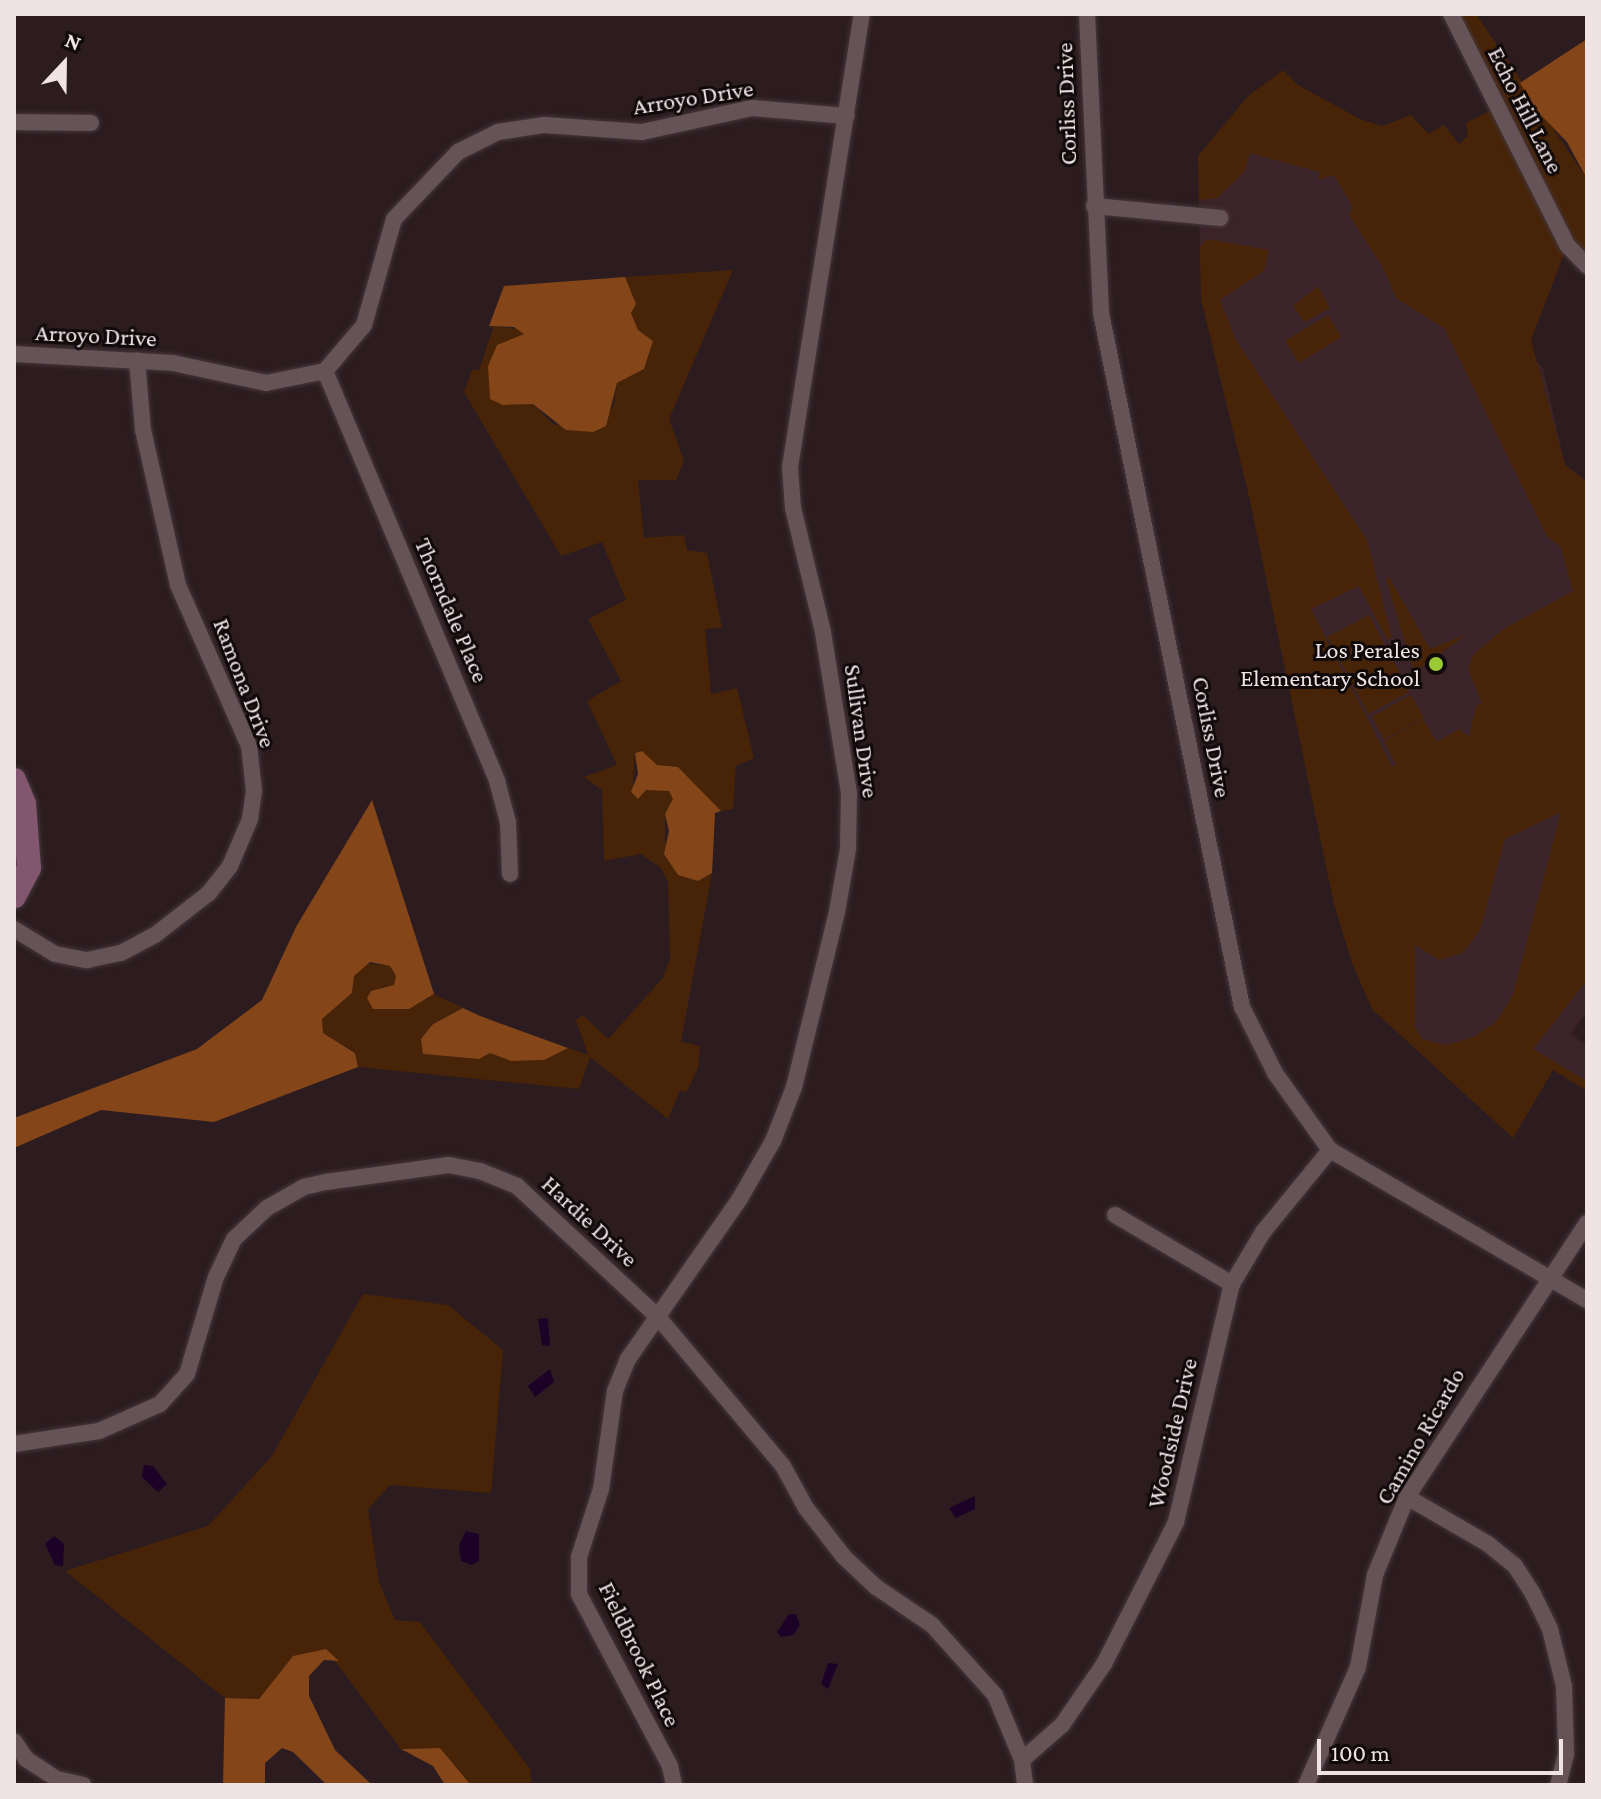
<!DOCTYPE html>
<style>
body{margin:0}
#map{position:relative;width:1601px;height:1799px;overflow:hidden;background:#2c1c20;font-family:"Crimson Pro",serif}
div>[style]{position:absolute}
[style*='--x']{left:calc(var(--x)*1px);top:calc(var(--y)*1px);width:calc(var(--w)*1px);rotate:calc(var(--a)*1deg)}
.built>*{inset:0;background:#3a2329}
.green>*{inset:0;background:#472308;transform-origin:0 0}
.forest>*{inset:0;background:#844618}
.water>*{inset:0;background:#1c0227}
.roads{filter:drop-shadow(0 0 2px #44373a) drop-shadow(0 0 2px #44373a)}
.street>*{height:16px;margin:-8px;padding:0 8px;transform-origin:8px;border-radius:8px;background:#665357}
.secondary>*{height:24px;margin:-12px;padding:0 12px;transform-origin:12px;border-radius:12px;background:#82566f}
.dots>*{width:22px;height:22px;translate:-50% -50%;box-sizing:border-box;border:4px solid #10090a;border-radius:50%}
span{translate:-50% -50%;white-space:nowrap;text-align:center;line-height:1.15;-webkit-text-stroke:6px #10090a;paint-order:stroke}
.street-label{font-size:24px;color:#efe3e6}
.poi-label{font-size:24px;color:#efe3e6}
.right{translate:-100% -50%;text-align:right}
.frame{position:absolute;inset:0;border:16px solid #efe3e6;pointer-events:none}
.north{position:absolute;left:24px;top:24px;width:80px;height:80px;-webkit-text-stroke:6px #10090a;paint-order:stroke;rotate:22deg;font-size:22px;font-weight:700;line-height:32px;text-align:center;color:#efe3e6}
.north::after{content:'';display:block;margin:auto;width:28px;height:36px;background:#efe3e6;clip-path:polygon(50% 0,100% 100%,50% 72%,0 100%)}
.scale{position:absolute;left:1317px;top:1739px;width:246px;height:36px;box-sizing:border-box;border:4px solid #efe3e6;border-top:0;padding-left:10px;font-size:24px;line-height:28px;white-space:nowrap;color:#efe3e6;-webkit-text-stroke:6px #10090a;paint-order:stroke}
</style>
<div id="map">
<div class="built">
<div style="clip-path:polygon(1228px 131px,1304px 137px,1543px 368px,1565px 465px,1587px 482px,1587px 1011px,1571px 1034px,1587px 1046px,1587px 1091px,1553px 1070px,1513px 1138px,1372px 1009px,1334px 904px,1249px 496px,1201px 299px,1198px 156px)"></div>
</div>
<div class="green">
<div style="clip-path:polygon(evenodd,1451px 14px,1476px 14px,1587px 179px,1587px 266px,1567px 246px,1531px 340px,1565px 465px,1587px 482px,1587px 980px,1533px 1049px,1587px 1081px,1587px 1091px,1553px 1070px,1513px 1138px,1372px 1009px,1352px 963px,1334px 904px,1249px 496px,1201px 299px,1200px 247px,1207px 239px,1269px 250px,1264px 271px,1220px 300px,1236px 340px,1367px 540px,1392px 638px,1387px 639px,1359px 586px,1311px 609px,1392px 767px,1396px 765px,1384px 741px,1423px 719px,1437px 742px,1459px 729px,1469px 737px,1476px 706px,1482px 703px,1468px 669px,1473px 655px,1502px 630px,1573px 591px,1561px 547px,1547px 536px,1444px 328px,1396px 298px,1384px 269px,1349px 215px,1353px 207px,1334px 175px,1318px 180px,1320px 172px,1250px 153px,1245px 171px,1217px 198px,1199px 200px,1198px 156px,1248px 96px,1283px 70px,1298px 85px,1360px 119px,1382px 126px,1411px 115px,1428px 134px,1444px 125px,1459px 144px,1468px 136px,1466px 123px,1492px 110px,1451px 14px,1561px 812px,1513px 995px,1496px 1022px,1473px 1037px,1446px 1045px,1422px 1039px,1415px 1027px,1415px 945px,1439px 960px,1463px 953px,1480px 930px,1505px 839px,1561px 812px)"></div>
<div style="clip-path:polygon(733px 270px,669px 419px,684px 461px,676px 480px,638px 480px,644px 538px,684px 535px,687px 550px,707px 553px,722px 628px,705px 629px,711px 694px,737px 688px,754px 758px,736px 766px,733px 809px,721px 811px,678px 767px,657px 765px,641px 751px,635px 753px,633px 784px,669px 791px,674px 799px,665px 814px,665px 841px,698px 881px,712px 873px,681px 1042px,700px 1046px,698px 1068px,686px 1093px,680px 1090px,668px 1119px,590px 1057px,579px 1089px,358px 1067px,355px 1052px,323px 1033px,322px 1019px,352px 993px,354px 976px,366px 963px,390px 966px,396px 976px,394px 985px,381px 988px,425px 1001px,434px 994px,463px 1008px,432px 1024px,423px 1054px,479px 1059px,490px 1053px,511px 1061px,543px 1060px,568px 1048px,588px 1055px,576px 1020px,583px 1015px,608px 1039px,663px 978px,670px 959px,668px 882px,661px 868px,641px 854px,604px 861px,602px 790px,584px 777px,617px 765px,587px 701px,621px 681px,588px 619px,626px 600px,602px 542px,561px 556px,464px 392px,472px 370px,479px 370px,493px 328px,489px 326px,523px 329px,524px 335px,512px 342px,497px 346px,503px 405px,533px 404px,553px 424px,593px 432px,614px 405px,617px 383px,644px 369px,653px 341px,638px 330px,631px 313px,636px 304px,625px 277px)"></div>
<div style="clip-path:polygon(1318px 286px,1330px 308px,1304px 322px,1293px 306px)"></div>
<div style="left:1328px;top:315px;width:26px;height:50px;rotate:59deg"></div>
<div style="clip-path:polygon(1389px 577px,1430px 649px,1467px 634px,1414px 673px,1386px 579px)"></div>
<div style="left:1369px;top:615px;width:87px;height:47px;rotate:62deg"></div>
<div style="left:1411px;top:695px;width:26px;height:45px;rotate:61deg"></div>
<div style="clip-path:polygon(363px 1294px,448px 1305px,503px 1350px,491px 1493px,390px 1485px,368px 1509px,379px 1582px,395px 1620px,420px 1622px,530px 1769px,532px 1785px,469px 1785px,440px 1748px,401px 1749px,326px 1649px,293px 1656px,259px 1699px,225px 1698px,65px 1571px,208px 1526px,272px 1456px)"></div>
</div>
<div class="forest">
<div style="clip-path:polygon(1587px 39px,1587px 179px,1567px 142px,1538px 112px,1520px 83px)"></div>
<div style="clip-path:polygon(625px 277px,636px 304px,631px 313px,638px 330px,653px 341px,644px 369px,617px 383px,606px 426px,593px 432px,566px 430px,533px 404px,503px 405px,490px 399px,488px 366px,497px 345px,524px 334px,514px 327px,489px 326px,504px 286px)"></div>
<div style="clip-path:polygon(642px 751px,657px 765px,678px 767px,721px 811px,715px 813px,712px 873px,698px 881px,678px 875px,664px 854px,669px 831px,665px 814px,673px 799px,669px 791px,646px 790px,638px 799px,631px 792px,638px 774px,635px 753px)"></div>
<div style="clip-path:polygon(372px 800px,434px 994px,409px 1009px,373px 1009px,367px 998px,371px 991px,394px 985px,396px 976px,390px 966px,370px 962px,354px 976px,352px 993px,322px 1019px,323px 1033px,355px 1053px,358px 1067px,214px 1122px,101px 1110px,14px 1148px,14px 1118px,197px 1049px,262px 1000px,296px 927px)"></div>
<div style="clip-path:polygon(463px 1008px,480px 1016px,568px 1048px,544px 1060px,511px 1061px,490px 1053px,479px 1059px,423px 1054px,421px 1039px,433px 1024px)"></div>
<div style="clip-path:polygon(326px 1649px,339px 1661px,324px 1660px,309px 1676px,309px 1696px,335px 1750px,372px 1785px,327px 1785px,293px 1752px,282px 1748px,265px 1763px,265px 1785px,223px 1785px,225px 1698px,259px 1699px,293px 1656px)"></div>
<div style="clip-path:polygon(440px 1748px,469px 1783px,469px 1785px,445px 1785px,433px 1766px,401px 1749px)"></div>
</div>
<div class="water">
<div style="clip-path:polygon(548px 1318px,550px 1346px,542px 1345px,538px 1319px)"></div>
<div style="clip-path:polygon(550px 1369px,554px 1382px,535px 1397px,528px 1386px)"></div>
<div style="clip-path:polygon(144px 1465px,153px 1466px,167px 1484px,158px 1492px,142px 1477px)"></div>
<div style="clip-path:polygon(975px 1496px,975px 1509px,956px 1518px,949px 1508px)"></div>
<div style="clip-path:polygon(466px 1531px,479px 1534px,479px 1561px,472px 1565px,461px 1561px,459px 1545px)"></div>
<div style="clip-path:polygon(54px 1536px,64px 1544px,63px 1566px,55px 1565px,45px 1544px)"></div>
<div style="clip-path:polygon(789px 1614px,796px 1614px,800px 1625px,793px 1635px,781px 1637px,777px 1632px)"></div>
<div style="clip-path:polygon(828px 1663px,838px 1664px,828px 1689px,821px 1684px)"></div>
</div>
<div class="roads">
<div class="street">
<div style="--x:1087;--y:14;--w:299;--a:87.3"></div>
<div style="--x:1101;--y:313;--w:708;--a:78.52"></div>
<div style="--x:1242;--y:1007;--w:74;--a:63.4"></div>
<div style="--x:1275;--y:1073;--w:95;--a:54.5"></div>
<div style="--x:1330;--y:1150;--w:298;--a:30.3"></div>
<div style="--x:1451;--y:14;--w:258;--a:63.3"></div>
<div style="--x:1567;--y:245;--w:29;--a:46"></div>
<div style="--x:14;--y:122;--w:77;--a:0.7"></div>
<div style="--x:1094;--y:206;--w:127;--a:5.4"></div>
<div style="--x:14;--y:354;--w:159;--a:3.2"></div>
<div style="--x:173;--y:363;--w:95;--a:12.1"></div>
<div style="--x:266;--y:383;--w:60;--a:-11.5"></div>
<div style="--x:325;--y:371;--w:60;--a:-49.7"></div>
<div style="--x:364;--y:325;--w:110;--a:-74.2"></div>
<div style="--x:394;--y:219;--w:93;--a:-46.3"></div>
<div style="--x:458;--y:152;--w:45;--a:-26.6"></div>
<div style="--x:498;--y:132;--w:47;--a:-8.7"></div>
<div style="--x:544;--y:125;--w:98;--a:4.1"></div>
<div style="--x:642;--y:132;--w:113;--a:-12.3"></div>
<div style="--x:752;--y:108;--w:95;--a:4.8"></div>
<div style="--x:325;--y:371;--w:445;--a:67.2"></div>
<div style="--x:497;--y:781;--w:42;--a:75"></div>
<div style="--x:508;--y:822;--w:52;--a:87.8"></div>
<div style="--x:14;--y:929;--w:48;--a:31.4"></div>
<div style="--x:55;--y:954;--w:33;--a:11"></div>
<div style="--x:87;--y:960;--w:35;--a:-12"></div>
<div style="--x:121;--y:953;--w:38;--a:-28"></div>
<div style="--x:155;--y:935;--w:68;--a:-37.9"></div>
<div style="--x:209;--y:893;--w:34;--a:-52"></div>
<div style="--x:230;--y:866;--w:51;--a:-66.9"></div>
<div style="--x:250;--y:819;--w:28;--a:-82"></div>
<div style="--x:254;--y:791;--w:45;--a:-96.3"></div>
<div style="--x:249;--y:746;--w:176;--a:-113.8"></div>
<div style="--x:178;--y:585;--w:159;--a:-102.7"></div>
<div style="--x:143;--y:430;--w:70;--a:-94.9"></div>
<div style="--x:1115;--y:1215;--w:136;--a:30.5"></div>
<div style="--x:14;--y:1444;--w:86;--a:-8.7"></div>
<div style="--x:99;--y:1431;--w:67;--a:-23.9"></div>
<div style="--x:160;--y:1404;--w:40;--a:-48"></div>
<div style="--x:187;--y:1374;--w:101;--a:-73.4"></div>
<div style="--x:216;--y:1277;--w:42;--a:-64.7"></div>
<div style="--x:234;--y:1239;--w:45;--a:-43.2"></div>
<div style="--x:267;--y:1208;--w:43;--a:-29.6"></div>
<div style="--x:304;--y:1187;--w:23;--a:-13"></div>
<div style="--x:326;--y:1182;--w:124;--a:-7.9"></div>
<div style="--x:449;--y:1165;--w:32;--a:11"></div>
<div style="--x:480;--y:1171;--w:40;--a:22"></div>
<div style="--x:517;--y:1186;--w:192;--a:42.9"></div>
<div style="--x:658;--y:1317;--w:194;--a:50"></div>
<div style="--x:783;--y:1466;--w:48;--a:61.3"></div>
<div style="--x:806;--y:1508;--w:62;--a:52.2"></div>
<div style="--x:844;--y:1557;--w:44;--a:43.2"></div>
<div style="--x:876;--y:1587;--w:68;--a:34.2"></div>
<div style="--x:932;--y:1625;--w:94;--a:48"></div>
<div style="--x:995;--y:1695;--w:70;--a:67.4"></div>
<div style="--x:1022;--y:1760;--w:25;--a:83"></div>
<div style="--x:1407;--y:1497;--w:94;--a:30.1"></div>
<div style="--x:1488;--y:1544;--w:35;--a:39"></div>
<div style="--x:1515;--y:1566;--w:33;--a:57"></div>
<div style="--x:1533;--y:1594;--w:39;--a:64"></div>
<div style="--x:1550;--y:1629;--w:59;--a:76.2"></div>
<div style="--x:1564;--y:1686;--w:68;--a:88.3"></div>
<div style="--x:1566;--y:1754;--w:32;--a:104"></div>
<div style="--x:14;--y:1741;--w:22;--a:56"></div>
<div style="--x:26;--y:1759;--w:37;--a:33"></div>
<div style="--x:57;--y:1779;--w:27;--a:13"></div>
<div style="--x:1022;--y:1760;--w:53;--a:-41.2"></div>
<div style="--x:1062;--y:1725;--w:74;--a:-55.5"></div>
<div style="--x:1104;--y:1664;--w:159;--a:-63.1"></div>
<div style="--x:1176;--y:1522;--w:244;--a:-76.8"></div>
<div style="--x:1232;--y:1284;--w:61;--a:-59.2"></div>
<div style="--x:1263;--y:1232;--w:106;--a:-50.7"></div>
<div style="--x:674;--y:1785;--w:19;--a:-102"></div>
<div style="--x:670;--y:1766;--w:195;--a:-117.9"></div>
<div style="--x:579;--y:1594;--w:37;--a:-90"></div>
<div style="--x:579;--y:1557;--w:71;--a:-72.1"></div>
<div style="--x:601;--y:1489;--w:99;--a:-81.9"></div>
<div style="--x:615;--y:1391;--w:35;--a:-68"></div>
<div style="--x:628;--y:1359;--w:194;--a:-55.1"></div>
<div style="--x:739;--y:1200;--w:68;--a:-60"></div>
<div style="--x:773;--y:1141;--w:58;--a:-68.7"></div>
<div style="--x:794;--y:1087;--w:180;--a:-76.2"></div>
<div style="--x:837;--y:912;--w:64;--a:-80.1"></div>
<div style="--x:848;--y:849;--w:56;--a:-89"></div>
<div style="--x:849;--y:793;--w:163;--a:-99.2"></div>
<div style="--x:823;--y:632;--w:128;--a:-103.6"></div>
<div style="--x:793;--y:508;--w:41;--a:-94.2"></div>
<div style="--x:790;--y:467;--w:459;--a:-81"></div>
<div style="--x:1306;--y:1785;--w:129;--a:-66.2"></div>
<div style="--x:1358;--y:1667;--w:94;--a:-79.5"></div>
<div style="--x:1375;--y:1575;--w:84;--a:-67.7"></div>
<div style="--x:1407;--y:1497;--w:328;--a:-56.7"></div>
</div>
<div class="secondary">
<div style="--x:14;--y:780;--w:26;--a:67"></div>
<div style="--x:24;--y:804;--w:64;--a:85.5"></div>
<div style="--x:29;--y:868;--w:32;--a:118"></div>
</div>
</div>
<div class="dots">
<div style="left:1436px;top:664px;background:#9acb34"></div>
</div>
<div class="street-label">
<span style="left:693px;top:97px;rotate:-9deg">Arroyo Drive</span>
<span style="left:1066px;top:104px;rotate:-92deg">Corliss Drive</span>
<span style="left:1526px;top:110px;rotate:63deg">Echo Hill Lane</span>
<span style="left:96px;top:335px;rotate:3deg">Arroyo Drive</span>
<span style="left:452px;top:610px;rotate:67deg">Thorndale Place</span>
<span style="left:245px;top:683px;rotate:69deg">Ramona Drive</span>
<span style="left:862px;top:731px;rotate:82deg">Sullivan Drive</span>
<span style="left:1212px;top:737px;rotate:79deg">Corliss Drive</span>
<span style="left:590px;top:1221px;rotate:43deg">Hardie Drive</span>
<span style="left:1172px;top:1433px;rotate:-77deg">Woodside Drive</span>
<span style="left:1420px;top:1436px;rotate:-60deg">Camino Ricardo</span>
<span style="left:640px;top:1654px;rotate:64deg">Fieldbrook Place</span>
</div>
<div class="poi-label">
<span class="right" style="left:1420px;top:664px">Los Perales<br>Elementary School</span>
</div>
<div class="frame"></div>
<div class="north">N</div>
<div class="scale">100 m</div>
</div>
